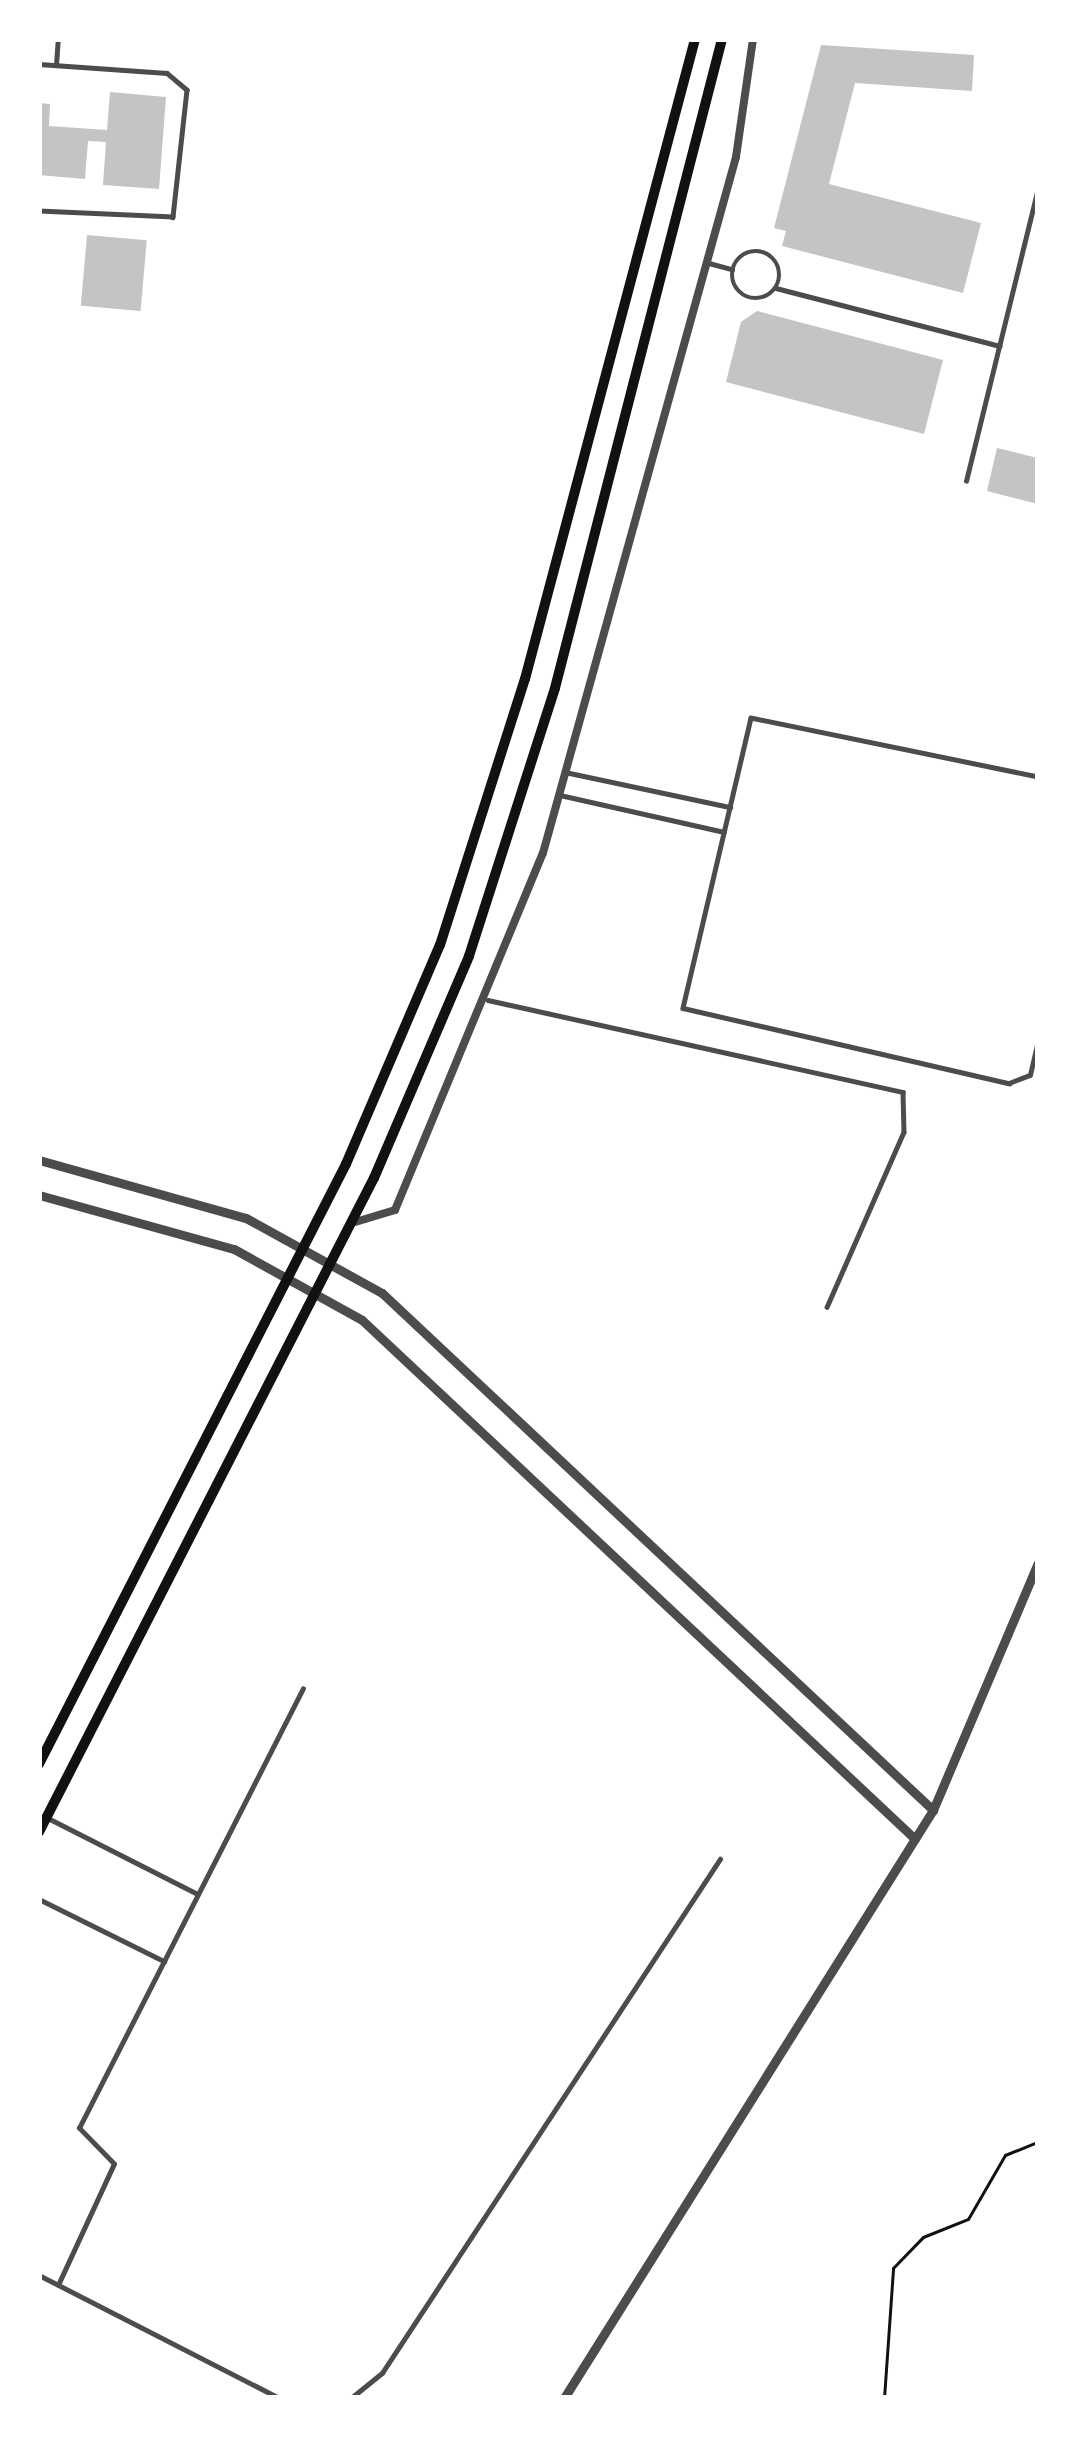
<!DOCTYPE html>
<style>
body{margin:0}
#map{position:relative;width:1077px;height:2437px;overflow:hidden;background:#fff;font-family:"PT Sans Narrow",sans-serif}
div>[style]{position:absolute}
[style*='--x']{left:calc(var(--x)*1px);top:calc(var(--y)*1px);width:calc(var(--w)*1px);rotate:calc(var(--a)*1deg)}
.building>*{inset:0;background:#c4c4c4;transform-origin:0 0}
.path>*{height:3px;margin:-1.5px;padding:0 1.5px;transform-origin:1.5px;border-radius:1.5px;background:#111}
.service>*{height:4.5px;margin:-2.25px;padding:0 2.25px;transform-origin:2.25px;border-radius:2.25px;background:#4c4c4c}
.service>.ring{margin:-2.25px;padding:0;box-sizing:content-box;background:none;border:4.5px solid #4c4c4c;border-radius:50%}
.minor>*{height:8px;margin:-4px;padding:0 4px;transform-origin:4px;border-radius:4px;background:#4c4c4c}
.tertiary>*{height:9px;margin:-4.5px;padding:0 4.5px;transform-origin:4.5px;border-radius:4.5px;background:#4c4c4c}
.secondary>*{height:10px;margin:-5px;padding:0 5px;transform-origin:5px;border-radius:5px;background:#111}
span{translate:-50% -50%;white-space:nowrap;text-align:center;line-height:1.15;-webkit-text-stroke:10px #fff;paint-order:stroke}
.frame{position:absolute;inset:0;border:42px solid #fff;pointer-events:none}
</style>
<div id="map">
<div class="building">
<div style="clip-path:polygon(821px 45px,974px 55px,972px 91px,855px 83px,829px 184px,981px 223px,963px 293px,782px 246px,786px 231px,774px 228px)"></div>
<div style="clip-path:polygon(110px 92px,166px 97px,159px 189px,103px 185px,106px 142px,88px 141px,85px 179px,39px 175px,39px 103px,50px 104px,49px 126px,107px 130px)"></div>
<div style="left:87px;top:235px;width:60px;height:71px;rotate:5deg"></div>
<div style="clip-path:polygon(757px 311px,943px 360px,924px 434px,726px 382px,741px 322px)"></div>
<div style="clip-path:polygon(997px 448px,1038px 458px,1038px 504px,987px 491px)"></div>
</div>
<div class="path">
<div style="--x:884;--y:2398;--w:130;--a:-86"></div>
<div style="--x:893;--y:2268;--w:43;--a:-45.9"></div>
<div style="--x:923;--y:2237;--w:48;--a:-21.8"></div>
<div style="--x:968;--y:2219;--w:74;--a:-60"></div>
<div style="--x:1005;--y:2155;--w:35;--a:-22"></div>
</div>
<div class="service">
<div style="--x:39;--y:64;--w:128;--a:4"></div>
<div style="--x:167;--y:73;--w:26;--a:40"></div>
<div style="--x:187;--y:90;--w:128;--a:96.3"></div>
<div style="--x:173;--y:217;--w:134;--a:-177.4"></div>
<div style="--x:56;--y:65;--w:26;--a:-86"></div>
<div class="ring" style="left:732px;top:251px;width:43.5px;height:43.5px"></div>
<div style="--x:709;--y:263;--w:24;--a:15"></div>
<div style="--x:776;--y:288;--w:231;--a:14.5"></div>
<div style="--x:966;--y:481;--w:302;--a:-76.2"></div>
<div style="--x:565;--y:772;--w:169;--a:12"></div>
<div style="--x:1038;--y:777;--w:293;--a:-168.4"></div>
<div style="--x:751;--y:718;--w:298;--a:103.2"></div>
<div style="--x:683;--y:1008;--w:335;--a:13"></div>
<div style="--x:1009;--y:1083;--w:22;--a:-21"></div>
<div style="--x:1030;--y:1075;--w:35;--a:-77"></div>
<div style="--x:560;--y:795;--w:168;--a:12.7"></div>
<div style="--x:488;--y:1000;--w:425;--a:12.5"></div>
<div style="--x:903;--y:1092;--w:40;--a:88.6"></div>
<div style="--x:904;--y:1132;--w:191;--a:113.7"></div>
<div style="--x:48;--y:1818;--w:168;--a:26.9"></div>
<div style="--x:39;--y:1899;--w:140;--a:26.4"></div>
<div style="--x:39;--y:2275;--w:270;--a:27.1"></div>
<div style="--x:58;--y:2285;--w:133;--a:-65.2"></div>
<div style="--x:114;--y:2164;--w:50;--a:-134.2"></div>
<div style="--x:79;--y:2128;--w:493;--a:-63"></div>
<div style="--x:351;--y:2398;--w:40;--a:-39"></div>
<div style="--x:382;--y:2373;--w:615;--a:-56.67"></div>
</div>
<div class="minor">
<div style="--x:352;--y:1223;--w:45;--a:-16.8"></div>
<div style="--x:395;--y:1210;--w:386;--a:-67.5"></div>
<div style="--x:543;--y:853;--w:722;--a:-74.5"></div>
<div style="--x:736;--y:157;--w:119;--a:-81.8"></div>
</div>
<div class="tertiary">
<div style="--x:39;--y:1160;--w:215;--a:15.7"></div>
<div style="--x:246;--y:1218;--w:155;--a:28.9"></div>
<div style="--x:382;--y:1293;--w:756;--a:43.18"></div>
<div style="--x:39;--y:1195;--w:202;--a:15.5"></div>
<div style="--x:234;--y:1249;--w:146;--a:29"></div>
<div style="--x:362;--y:1320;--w:758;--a:43.18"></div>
<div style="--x:564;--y:2398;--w:694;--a:-57.89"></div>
<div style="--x:933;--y:1810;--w:268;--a:-67"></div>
</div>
<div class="secondary">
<div style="--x:39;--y:1764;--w:674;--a:-62.9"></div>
<div style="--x:346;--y:1164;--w:238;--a:-66.8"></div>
<div style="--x:440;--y:945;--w:279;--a:-72.3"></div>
<div style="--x:525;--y:679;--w:662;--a:-75.12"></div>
<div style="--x:39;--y:1832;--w:735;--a:-62.88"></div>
<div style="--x:374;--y:1178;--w:241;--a:-66.8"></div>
<div style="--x:469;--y:956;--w:281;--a:-72.2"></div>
<div style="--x:555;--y:688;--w:670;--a:-75.57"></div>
</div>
<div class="frame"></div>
</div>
